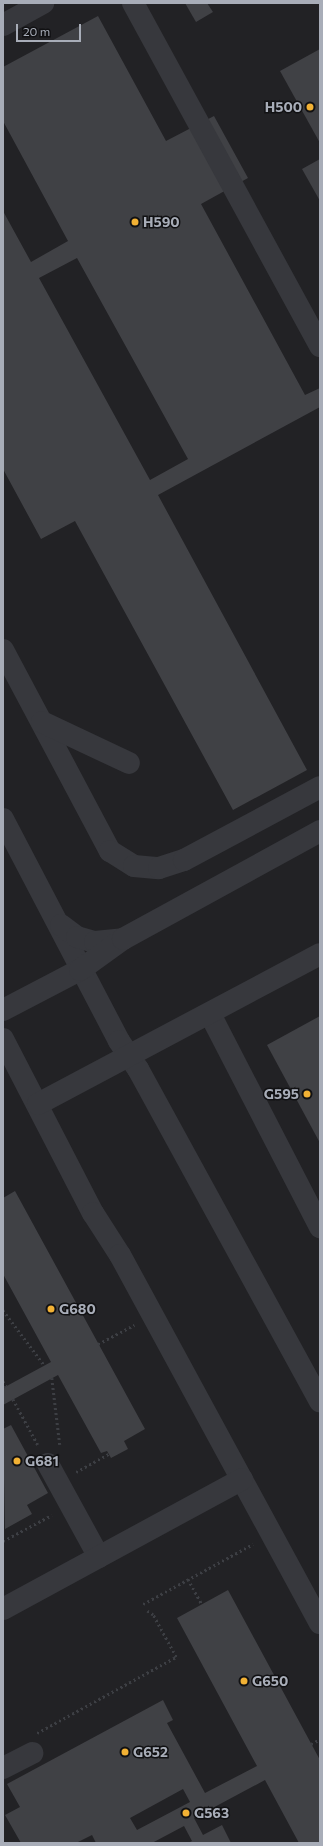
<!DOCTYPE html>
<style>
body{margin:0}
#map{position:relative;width:323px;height:1846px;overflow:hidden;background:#161618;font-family:Commissioner,sans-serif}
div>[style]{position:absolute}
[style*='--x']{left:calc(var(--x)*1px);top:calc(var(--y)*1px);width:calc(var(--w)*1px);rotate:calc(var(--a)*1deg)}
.built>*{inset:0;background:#222225;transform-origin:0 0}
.building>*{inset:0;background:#404145}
.path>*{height:2.5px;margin-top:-1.25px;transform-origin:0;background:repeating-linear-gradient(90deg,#3d3f44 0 2px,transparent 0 5px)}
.minor>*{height:22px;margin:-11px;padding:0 11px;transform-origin:11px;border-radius:11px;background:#37383d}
.dots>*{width:11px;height:11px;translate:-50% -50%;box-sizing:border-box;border:2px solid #111113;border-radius:50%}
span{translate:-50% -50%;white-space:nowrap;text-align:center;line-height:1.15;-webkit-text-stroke:3px #111113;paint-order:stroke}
.poi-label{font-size:14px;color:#a8adb8;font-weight:700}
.right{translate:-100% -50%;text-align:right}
.left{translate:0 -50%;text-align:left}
.frame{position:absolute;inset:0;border:4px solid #a8adb8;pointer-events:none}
.scale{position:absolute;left:16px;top:24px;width:65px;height:18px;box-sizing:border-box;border:2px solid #a8adb8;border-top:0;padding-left:5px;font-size:12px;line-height:14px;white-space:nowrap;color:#a8adb8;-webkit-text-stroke:3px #111113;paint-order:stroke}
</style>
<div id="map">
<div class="built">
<div style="left:3px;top:3px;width:317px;height:1840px"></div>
</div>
<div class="building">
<div style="clip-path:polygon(185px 3px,207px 3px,213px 12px,196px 22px)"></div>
<div style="clip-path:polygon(evenodd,98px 16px,166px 141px,214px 116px,248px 178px,201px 204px,305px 395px,320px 388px,320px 407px,158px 495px,307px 770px,233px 810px,75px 521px,41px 539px,3px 469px,3px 211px,31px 262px,68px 241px,3px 121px,3px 67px,98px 16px,77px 258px,188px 459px,150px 480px,39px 278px,77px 258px)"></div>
<div style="clip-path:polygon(320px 49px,320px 143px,280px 71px)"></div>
<div style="clip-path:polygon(320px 159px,320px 201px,302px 169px)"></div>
<div style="clip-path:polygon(320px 1016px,320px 1143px,267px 1045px)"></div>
<div style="clip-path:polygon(15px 1191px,145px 1429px,124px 1441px,128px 1449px,111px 1458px,107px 1451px,101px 1453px,58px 1375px,3px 1405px,3px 1388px,51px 1362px,3px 1274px,3px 1198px)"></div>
<div style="clip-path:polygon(11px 1425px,48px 1493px,27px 1505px,32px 1514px,5px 1529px,3px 1429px)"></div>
<div style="clip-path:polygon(evenodd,228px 1590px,320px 1760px,320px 1843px,299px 1843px,265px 1780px,194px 1818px,203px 1835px,222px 1825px,231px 1843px,188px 1843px,192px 1841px,184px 1826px,152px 1843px,96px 1843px,92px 1835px,76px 1843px,21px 1843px,5px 1815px,20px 1807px,7px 1784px,163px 1700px,173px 1720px,167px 1723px,205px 1793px,257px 1766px,177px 1618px,228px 1590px,183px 1789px,190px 1802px,137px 1830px,130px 1818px,183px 1789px)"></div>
</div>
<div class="path">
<div style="--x:3;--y:1310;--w:70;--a:53.1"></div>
<div style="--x:98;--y:1344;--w:41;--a:-27.8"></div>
<div style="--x:52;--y:1378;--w:67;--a:83.2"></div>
<div style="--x:3;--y:1381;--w:6;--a:59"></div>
<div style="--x:13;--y:1399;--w:52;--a:61.5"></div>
<div style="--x:76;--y:1472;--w:38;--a:-29"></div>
<div style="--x:3;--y:1541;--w:55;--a:-28"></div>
<div style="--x:188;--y:1579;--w:29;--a:61"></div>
<div style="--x:143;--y:1604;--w:125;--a:-28.6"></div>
<div style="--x:37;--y:1733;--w:158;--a:-28.7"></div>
<div style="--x:176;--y:1657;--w:48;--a:-118.7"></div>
<div style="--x:153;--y:1615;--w:7;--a:-146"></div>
<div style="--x:311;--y:1744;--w:10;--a:-29"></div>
</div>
<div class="minor">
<div style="--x:133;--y:3;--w:391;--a:61.4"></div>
<div style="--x:3;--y:25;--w:46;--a:-28.8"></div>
<div style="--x:3;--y:650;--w:228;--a:62"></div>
<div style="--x:110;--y:851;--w:28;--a:32"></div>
<div style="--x:134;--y:866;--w:25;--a:5"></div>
<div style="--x:159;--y:868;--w:26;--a:-18"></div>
<div style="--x:184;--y:860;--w:154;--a:-28.2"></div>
<div style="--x:42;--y:722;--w:96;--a:25.2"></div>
<div style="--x:3;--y:819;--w:250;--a:62.4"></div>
<div style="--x:119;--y:1041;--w:34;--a:56"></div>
<div style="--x:138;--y:1069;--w:379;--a:61.3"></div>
<div style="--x:61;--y:925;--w:20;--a:37"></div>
<div style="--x:77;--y:937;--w:19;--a:16"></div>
<div style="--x:95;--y:942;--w:28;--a:-6"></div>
<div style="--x:3;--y:1010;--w:87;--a:-27.5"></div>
<div style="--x:80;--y:970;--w:53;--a:-35.8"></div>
<div style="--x:123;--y:939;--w:225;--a:-28.7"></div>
<div style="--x:210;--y:1014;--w:240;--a:62.7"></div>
<div style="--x:3;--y:1039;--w:196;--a:62.7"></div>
<div style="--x:93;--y:1213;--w:50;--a:57.3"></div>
<div style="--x:120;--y:1255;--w:419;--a:61.5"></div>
<div style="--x:38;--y:1104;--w:319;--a:-28"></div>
<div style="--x:48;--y:1464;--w:106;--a:61.3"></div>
<div style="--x:3;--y:1609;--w:272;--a:-28.5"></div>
<div style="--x:3;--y:1768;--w:33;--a:-27"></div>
</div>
<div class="dots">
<div style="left:310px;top:107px;background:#f2b134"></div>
<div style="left:135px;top:222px;background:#f2b134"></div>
<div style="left:307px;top:1094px;background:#f2b134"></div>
<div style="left:51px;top:1309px;background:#f2b134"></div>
<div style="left:17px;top:1461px;background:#f2b134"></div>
<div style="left:244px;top:1681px;background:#f2b134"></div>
<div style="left:125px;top:1752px;background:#f2b134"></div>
<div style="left:186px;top:1813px;background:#f2b134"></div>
</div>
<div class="poi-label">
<span class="right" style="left:302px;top:107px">H500</span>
<span class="left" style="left:143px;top:222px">H590</span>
<span class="right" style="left:299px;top:1094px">G595</span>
<span class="left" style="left:59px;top:1309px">G680</span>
<span class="left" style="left:25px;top:1461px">G681</span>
<span class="left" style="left:252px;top:1681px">G650</span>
<span class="left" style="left:133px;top:1752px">G652</span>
<span class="left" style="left:194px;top:1813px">G563</span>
</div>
<div class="frame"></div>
<div class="scale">20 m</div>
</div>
